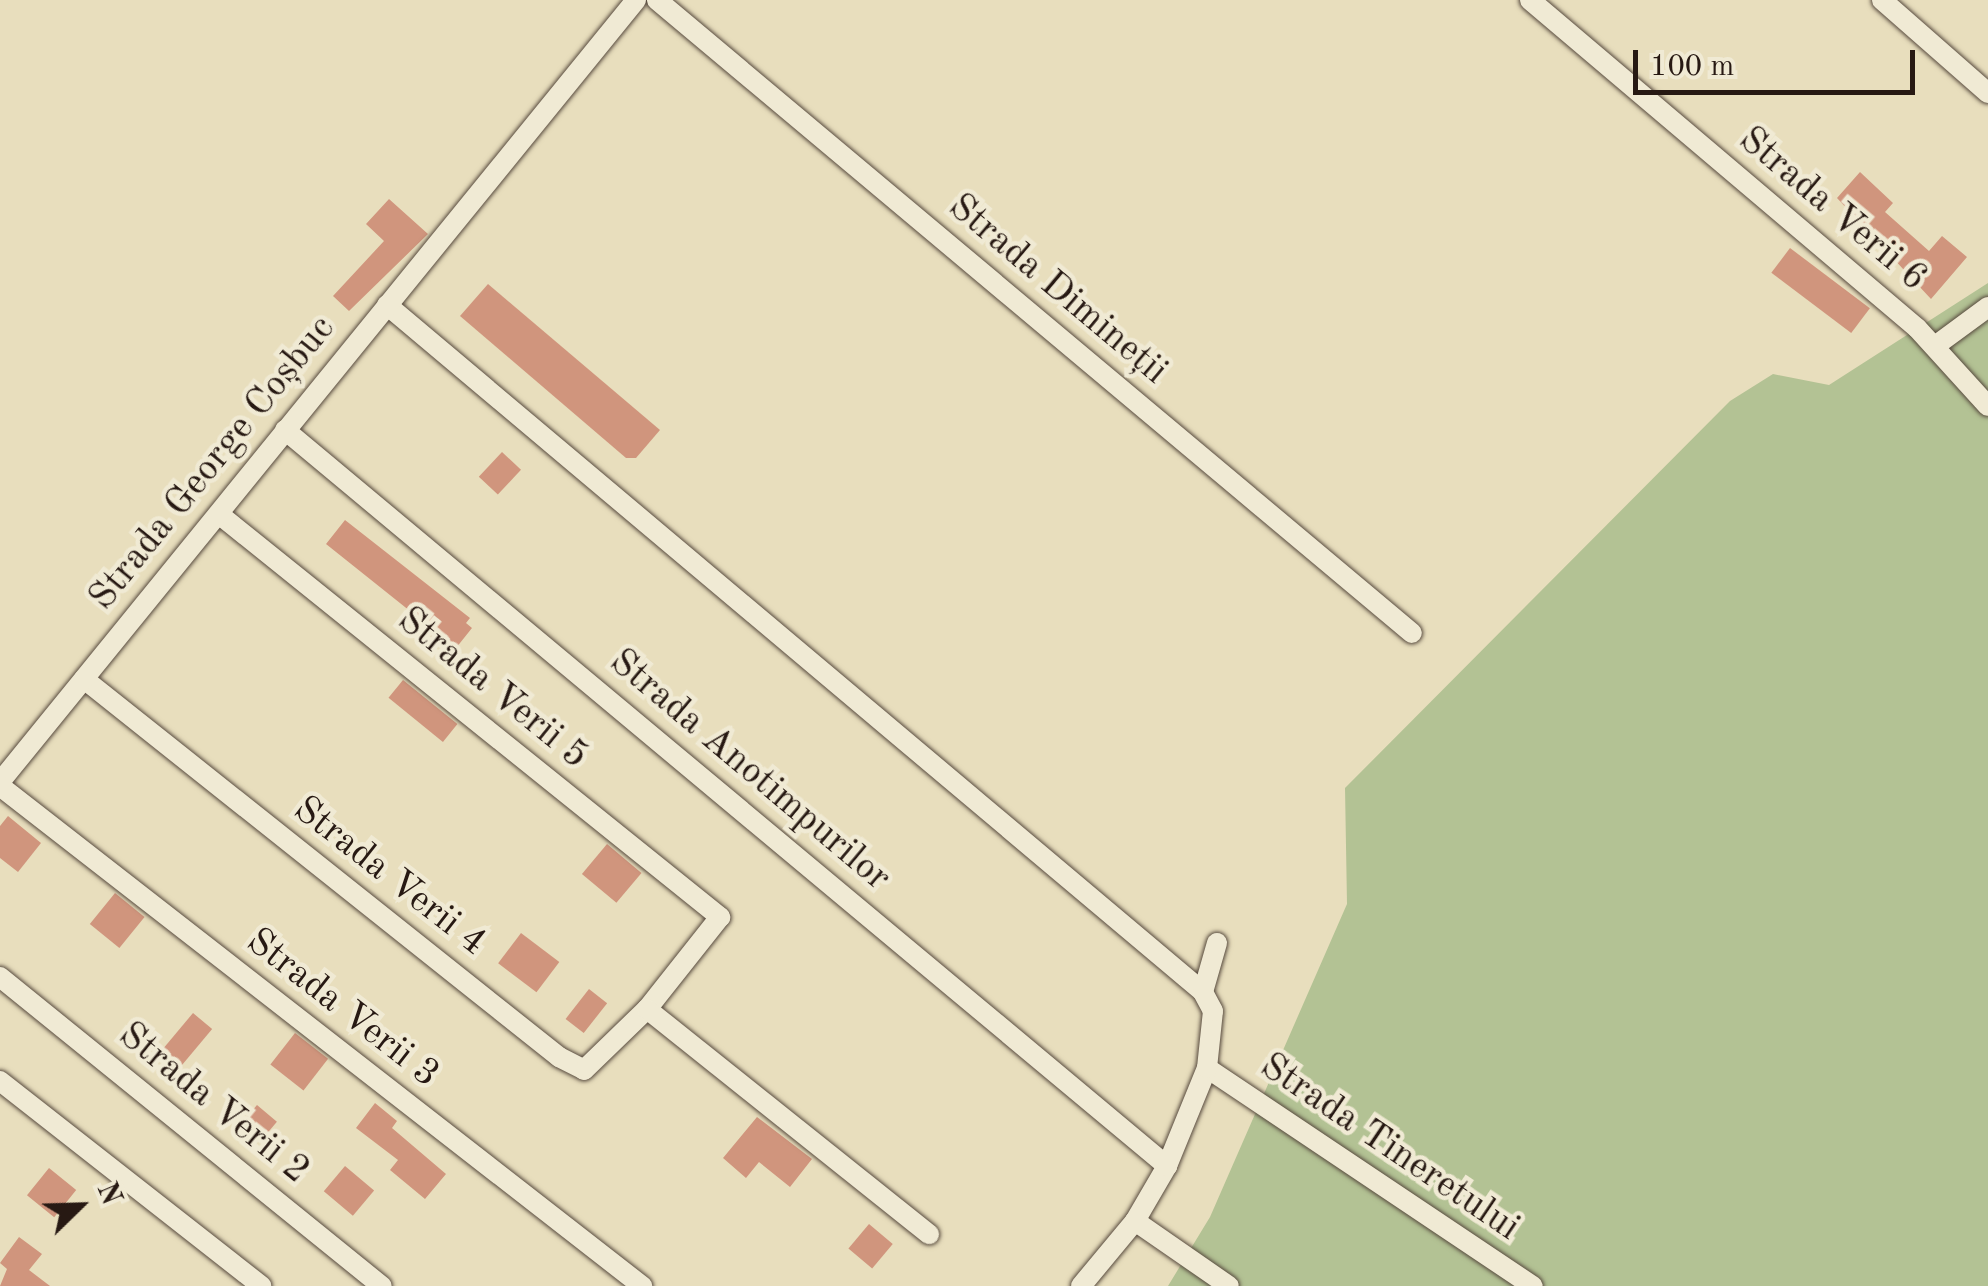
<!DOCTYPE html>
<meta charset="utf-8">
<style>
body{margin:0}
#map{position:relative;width:1988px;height:1286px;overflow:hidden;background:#e8debd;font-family:"Old Standard TT",serif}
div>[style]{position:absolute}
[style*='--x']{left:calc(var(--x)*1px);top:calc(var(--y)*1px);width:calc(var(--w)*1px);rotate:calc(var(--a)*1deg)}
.green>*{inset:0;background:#b3c294}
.building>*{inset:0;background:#d0957d;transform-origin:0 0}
.roads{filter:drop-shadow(0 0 2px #574a3e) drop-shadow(0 0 2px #574a3e)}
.minor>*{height:20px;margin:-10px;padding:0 10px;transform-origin:10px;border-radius:10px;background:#f0ead4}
span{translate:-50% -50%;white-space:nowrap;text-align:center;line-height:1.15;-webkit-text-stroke:9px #f0ead4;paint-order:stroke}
.street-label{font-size:38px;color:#271913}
.north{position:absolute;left:30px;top:1156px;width:100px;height:100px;-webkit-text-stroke:8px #f0ead4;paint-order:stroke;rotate:67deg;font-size:28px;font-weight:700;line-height:40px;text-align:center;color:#271913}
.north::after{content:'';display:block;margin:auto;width:35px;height:45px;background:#271913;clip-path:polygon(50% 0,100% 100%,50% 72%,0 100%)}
.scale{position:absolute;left:1633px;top:50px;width:282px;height:45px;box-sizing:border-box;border:5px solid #271913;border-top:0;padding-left:12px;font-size:30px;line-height:35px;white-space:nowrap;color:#271913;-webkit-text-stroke:8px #f0ead4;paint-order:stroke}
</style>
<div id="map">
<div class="green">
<div style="clip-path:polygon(1988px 283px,1988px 1286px,1168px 1286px,1210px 1217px,1347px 904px,1345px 788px,1730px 401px,1773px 374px,1829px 385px)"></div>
</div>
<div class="building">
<div style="clip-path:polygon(1860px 172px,1893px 203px,1885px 212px,1929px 251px,1942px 236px,1967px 257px,1931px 299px,1837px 198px)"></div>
<div style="clip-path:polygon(389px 199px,428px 234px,349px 311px,333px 296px,384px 241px,366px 224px)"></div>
<div style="left:1790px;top:248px;width:100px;height:31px;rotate:37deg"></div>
<div style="clip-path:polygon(488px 284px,660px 430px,636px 458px,626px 458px,460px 316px)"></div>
<div style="left:502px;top:452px;width:26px;height:34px;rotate:43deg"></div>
<div style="clip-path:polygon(345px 520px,470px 618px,466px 623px,472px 628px,452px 653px,431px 636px,435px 631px,326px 544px)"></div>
<div style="left:403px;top:680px;width:70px;height:23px;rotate:39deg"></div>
<div style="clip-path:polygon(8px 816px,41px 843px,18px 872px,0 858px,0 826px)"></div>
<div style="left:607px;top:844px;width:45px;height:39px;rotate:40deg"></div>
<div style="left:115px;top:893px;width:38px;height:40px;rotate:39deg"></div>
<div style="left:521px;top:933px;width:48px;height:38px;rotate:37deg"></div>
<div style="left:589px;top:989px;width:23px;height:38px;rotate:38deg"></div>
<div style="left:193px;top:1013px;width:25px;height:55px;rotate:40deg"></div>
<div style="left:295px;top:1033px;width:42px;height:40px;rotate:38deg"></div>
<div style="clip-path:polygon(375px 1103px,397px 1121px,392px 1128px,446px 1174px,425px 1199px,390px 1170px,398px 1160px,356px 1128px)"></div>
<div style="left:257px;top:1105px;width:26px;height:23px;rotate:40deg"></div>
<div style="clip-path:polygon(757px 1117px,812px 1159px,790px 1187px,759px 1162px,746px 1178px,723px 1158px)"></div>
<div style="left:345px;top:1166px;width:38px;height:33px;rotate:40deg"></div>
<div style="left:49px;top:1168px;width:35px;height:35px;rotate:39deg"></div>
<div style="left:869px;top:1224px;width:31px;height:32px;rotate:40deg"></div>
<div style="clip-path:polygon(19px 1237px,42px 1254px,29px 1270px,50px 1286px,0 1286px,7px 1269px,0 1263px)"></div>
</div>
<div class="roads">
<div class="minor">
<div style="--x:657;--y:0;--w:985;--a:39.98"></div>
<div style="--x:1530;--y:0;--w:507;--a:40.28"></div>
<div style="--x:1917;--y:328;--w:105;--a:47.7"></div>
<div style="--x:1882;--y:0;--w:141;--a:41.3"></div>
<div style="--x:387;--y:305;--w:1067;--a:40.09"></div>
<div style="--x:1935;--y:346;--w:66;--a:-36.3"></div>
<div style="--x:285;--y:430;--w:1149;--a:39.84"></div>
<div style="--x:220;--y:515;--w:642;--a:38.8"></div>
<div style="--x:720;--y:917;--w:117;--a:128.4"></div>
<div style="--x:84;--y:679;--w:607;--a:38.51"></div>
<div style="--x:559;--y:1057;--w:28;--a:27"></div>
<div style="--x:584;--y:1070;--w:88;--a:-44.1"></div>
<div style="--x:647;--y:1009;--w:361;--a:38.6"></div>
<div style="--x:0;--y:782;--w:1008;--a:-50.88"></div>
<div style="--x:0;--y:786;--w:814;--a:37.91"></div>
<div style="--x:0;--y:977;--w:491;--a:39"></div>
<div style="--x:1207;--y:1068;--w:392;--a:33.8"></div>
<div style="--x:0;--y:1081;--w:332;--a:38.1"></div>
<div style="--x:1135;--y:1221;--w:114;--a:34.7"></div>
<div style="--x:1081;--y:1286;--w:85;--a:-50.3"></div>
<div style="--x:1135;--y:1221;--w:64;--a:-59.8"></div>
<div style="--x:1167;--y:1166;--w:106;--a:-67.8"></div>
<div style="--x:1207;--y:1068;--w:57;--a:-84"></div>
<div style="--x:1213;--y:1011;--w:21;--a:-118"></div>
<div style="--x:1203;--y:992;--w:51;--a:-74.1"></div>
</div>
</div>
<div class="street-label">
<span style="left:1832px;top:210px;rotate:40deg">Strada Verii 6</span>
<span style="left:1057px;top:290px;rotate:40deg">Strada Dimineții</span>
<span style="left:213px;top:464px;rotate:-51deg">Strada George Coșbuc</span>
<span style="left:492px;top:689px;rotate:39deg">Strada Verii 5</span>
<span style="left:749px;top:771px;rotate:40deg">Strada Anotimpurilor</span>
<span style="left:389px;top:877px;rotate:38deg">Strada Verii 4</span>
<span style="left:342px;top:1009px;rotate:38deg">Strada Verii 3</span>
<span style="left:213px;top:1104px;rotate:39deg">Strada Verii 2</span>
<span style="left:1389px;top:1148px;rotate:34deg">Strada Tineretului</span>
</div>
<div class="north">N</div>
<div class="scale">100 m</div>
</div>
